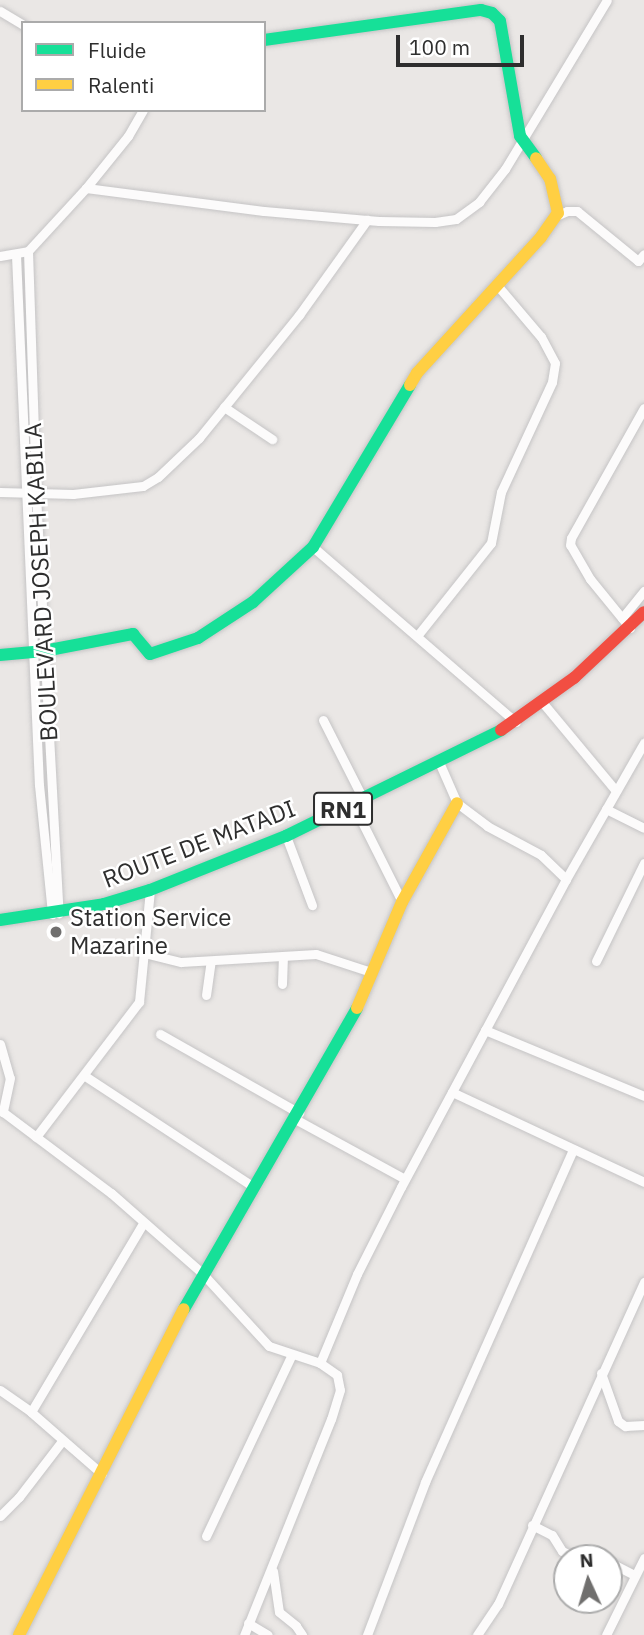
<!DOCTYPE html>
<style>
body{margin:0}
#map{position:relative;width:644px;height:1635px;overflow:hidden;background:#eae7e5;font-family:"IBM Plex Sans",sans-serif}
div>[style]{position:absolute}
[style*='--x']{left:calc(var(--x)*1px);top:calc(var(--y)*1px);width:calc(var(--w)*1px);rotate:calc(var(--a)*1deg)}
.roads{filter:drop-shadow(0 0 2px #c5c4c5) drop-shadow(0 0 2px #c5c4c5)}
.street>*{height:9px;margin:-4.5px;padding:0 4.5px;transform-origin:4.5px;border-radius:4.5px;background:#fcfbfb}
.fast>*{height:12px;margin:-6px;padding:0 6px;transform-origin:6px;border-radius:6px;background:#16e098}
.slow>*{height:12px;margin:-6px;padding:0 6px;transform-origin:6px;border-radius:6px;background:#ffcf43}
.jam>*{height:12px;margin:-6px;padding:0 6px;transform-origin:6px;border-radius:6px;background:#f24e42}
.dots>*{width:19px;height:19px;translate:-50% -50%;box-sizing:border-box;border:4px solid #fff;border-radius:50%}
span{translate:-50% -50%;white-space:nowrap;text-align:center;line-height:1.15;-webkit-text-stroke:5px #fff;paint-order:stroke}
.shield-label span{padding:2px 5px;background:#fff;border:2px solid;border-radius:5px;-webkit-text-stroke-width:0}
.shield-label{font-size:23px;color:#2e2e2e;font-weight:700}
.street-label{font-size:24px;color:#2e2e2e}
.poi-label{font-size:24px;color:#2e2e2e}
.left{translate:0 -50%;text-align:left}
.legend{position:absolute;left:21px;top:21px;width:245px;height:91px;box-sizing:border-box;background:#fff;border:2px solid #ababab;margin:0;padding:9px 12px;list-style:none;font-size:21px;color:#2e2e2e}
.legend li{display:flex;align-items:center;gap:14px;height:35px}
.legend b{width:35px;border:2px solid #ababab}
.north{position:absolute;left:553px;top:1544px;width:70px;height:70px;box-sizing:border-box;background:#fff;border:2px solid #ababab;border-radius:50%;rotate:356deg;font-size:19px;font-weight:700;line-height:28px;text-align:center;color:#2e2e2e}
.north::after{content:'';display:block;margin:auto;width:24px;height:32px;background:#706f6e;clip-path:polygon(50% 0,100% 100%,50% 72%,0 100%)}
.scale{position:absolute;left:396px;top:35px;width:128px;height:32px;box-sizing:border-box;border:4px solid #2e2e2e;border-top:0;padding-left:9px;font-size:21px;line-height:24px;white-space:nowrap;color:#2e2e2e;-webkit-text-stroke:5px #fff;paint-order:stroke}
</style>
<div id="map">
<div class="roads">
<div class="street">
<div style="--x:0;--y:11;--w:27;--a:31"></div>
<div style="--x:86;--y:188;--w:179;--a:7.4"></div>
<div style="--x:264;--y:211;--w:115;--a:5"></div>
<div style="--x:379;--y:221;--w:56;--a:1"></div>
<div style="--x:435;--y:222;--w:21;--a:-8"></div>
<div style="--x:456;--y:219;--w:29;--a:-36"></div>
<div style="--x:479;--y:202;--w:42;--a:-51.8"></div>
<div style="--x:505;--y:169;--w:197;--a:-58.9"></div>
<div style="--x:556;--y:216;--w:12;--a:-24"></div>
<div style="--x:567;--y:211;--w:10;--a:0"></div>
<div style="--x:577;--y:211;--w:79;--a:39.3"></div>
<div style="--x:638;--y:261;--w:9;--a:-49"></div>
<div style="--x:28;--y:251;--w:244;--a:88.1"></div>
<div style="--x:36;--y:495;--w:419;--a:86.9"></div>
<div style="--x:16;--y:255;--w:530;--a:87.52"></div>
<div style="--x:39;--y:785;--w:130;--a:84.2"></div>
<div style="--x:0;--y:256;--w:28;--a:-10"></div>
<div style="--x:28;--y:251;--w:86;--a:-47.4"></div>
<div style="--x:86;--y:188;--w:67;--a:-51.1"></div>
<div style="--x:128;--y:136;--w:30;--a:-60"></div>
<div style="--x:224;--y:407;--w:58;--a:33.7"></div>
<div style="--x:0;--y:492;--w:73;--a:1.6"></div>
<div style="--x:73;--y:494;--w:70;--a:-6.5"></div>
<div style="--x:143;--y:486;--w:17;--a:-31"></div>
<div style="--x:158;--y:477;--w:57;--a:-43.6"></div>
<div style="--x:199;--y:438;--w:159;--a:-50.9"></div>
<div style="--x:299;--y:315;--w:117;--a:-54.4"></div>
<div style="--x:313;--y:547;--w:268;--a:40.8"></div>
<div style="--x:622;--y:618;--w:35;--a:-51"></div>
<div style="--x:630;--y:628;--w:63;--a:-129.2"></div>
<div style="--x:590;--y:579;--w:39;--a:-120"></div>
<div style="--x:570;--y:545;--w:7;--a:-82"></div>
<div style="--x:571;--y:538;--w:149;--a:-60.7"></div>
<div style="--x:417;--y:636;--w:119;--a:-51.5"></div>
<div style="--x:491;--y:543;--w:52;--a:-78.9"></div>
<div style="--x:501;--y:492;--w:121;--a:-65.1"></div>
<div style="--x:552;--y:382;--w:19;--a:-81"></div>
<div style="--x:555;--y:363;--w:30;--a:-118"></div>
<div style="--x:541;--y:337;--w:68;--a:-130.2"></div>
<div style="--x:543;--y:703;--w:114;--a:50.3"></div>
<div style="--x:323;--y:720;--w:89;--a:63.1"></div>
<div style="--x:439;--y:762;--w:45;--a:66.3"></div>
<div style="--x:457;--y:803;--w:38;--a:37"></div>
<div style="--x:487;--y:826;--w:61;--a:28.2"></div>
<div style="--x:541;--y:855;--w:35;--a:44"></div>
<div style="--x:353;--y:804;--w:110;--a:63.4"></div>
<div style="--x:606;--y:809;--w:42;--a:26.6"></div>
<div style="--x:286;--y:836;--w:74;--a:69.4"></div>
<div style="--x:144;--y:953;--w:38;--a:14"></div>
<div style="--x:181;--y:962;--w:135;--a:-3.4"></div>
<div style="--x:316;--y:954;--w:58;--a:18.1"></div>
<div style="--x:596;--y:961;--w:109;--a:-63.9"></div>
<div style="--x:282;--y:984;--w:27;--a:-88"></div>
<div style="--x:206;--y:995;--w:34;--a:-82"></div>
<div style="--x:485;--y:1030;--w:172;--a:22.5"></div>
<div style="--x:160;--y:1034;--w:160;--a:29.6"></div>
<div style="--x:0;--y:1044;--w:35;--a:74"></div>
<div style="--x:10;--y:1078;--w:35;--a:102"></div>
<div style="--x:3;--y:1112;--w:135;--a:36.9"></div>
<div style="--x:111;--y:1193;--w:121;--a:41.3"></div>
<div style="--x:202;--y:1273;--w:99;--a:47.5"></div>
<div style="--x:269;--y:1346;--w:54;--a:18.4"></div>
<div style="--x:320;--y:1363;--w:21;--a:35"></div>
<div style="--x:337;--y:1375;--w:15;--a:79"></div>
<div style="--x:340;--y:1390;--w:30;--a:107"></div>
<div style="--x:331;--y:1419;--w:233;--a:111.9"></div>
<div style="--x:85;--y:1076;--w:202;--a:33.3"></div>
<div style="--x:452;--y:1092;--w:212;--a:25.1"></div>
<div style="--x:295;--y:1119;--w:125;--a:28.6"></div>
<div style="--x:36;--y:1137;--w:170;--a:-52.7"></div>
<div style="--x:139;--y:1002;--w:113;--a:-84.4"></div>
<div style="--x:320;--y:1363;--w:96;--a:-67.4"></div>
<div style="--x:357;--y:1274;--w:97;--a:-63.2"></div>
<div style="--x:401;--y:1187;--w:349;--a:-61.8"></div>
<div style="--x:566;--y:879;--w:157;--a:-60.2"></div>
<div style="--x:601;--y:1373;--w:51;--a:70.5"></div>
<div style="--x:618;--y:1421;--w:9;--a:36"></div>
<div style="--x:625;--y:1426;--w:19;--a:-3"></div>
<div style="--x:0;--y:1390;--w:38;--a:35"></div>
<div style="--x:31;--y:1412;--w:94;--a:41.1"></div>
<div style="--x:31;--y:1412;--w:220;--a:-59.3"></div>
<div style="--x:0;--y:1516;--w:27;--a:-45"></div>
<div style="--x:19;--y:1497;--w:71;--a:-52.5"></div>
<div style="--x:532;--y:1525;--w:22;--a:27"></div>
<div style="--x:552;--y:1535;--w:19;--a:58"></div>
<div style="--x:562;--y:1551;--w:17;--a:25"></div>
<div style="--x:206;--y:1536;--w:199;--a:-64.7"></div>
<div style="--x:609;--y:1562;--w:29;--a:27"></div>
<div style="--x:273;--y:1571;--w:41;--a:81.7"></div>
<div style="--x:279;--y:1612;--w:22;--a:39"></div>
<div style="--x:296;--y:1626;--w:11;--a:56"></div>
<div style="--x:248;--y:1623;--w:23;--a:31"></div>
<div style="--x:367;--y:1635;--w:164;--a:-69.2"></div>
<div style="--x:425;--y:1482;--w:364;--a:-66"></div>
<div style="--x:477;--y:1635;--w:37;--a:-56"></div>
<div style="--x:498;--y:1604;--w:354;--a:-65.6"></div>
<div style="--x:606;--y:1635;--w:86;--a:-63.7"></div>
</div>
<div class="fast">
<div style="--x:264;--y:40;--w:219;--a:-7.9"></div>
<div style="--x:481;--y:10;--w:11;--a:15"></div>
<div style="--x:492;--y:13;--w:11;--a:45"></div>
<div style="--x:500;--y:21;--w:117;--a:80.1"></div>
<div style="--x:520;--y:136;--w:27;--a:54"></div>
<div style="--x:0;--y:655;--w:44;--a:-5.2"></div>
<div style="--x:44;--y:651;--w:91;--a:-10.8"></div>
<div style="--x:133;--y:634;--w:26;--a:50"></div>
<div style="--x:150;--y:654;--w:51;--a:-18.4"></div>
<div style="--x:198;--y:638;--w:66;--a:-33.2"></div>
<div style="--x:253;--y:602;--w:81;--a:-42.5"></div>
<div style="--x:313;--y:547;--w:189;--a:-59.1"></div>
<div style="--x:0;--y:920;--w:105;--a:-8.7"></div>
<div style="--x:104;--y:904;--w:48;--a:-16.9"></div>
<div style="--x:150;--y:890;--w:146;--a:-21.7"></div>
<div style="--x:286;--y:836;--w:240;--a:-26.2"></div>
<div style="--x:184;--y:1309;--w:347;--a:-60.1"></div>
</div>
<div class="slow">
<div style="--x:410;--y:385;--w:14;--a:-60"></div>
<div style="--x:417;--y:373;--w:184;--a:-47.6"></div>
<div style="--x:541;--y:237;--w:29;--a:-55"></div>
<div style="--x:558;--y:213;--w:35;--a:-103"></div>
<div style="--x:550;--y:179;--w:25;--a:-124"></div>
<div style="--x:357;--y:1008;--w:115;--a:-67"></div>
<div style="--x:402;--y:902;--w:113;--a:-60.9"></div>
<div style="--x:19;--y:1635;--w:365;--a:-63.2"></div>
</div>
<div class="jam">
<div style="--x:501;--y:730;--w:90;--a:-35.5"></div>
<div style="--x:574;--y:678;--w:96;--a:-43.3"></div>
</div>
</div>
<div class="dots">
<div style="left:56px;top:932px;background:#706f6e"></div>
</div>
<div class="shield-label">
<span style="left:343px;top:809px">RN1</span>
</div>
<div class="street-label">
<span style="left:41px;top:582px;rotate:-93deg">BOULEVARD JOSEPH KABILA</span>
<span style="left:199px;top:844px;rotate:-21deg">ROUTE DE MATADI</span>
</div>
<div class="poi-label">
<span class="left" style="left:70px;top:932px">Station Service<br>Mazarine</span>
</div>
<ul class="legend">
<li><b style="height:9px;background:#16e098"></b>Fluide</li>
<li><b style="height:9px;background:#ffcf43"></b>Ralenti</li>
</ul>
<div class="north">N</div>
<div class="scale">100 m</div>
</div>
